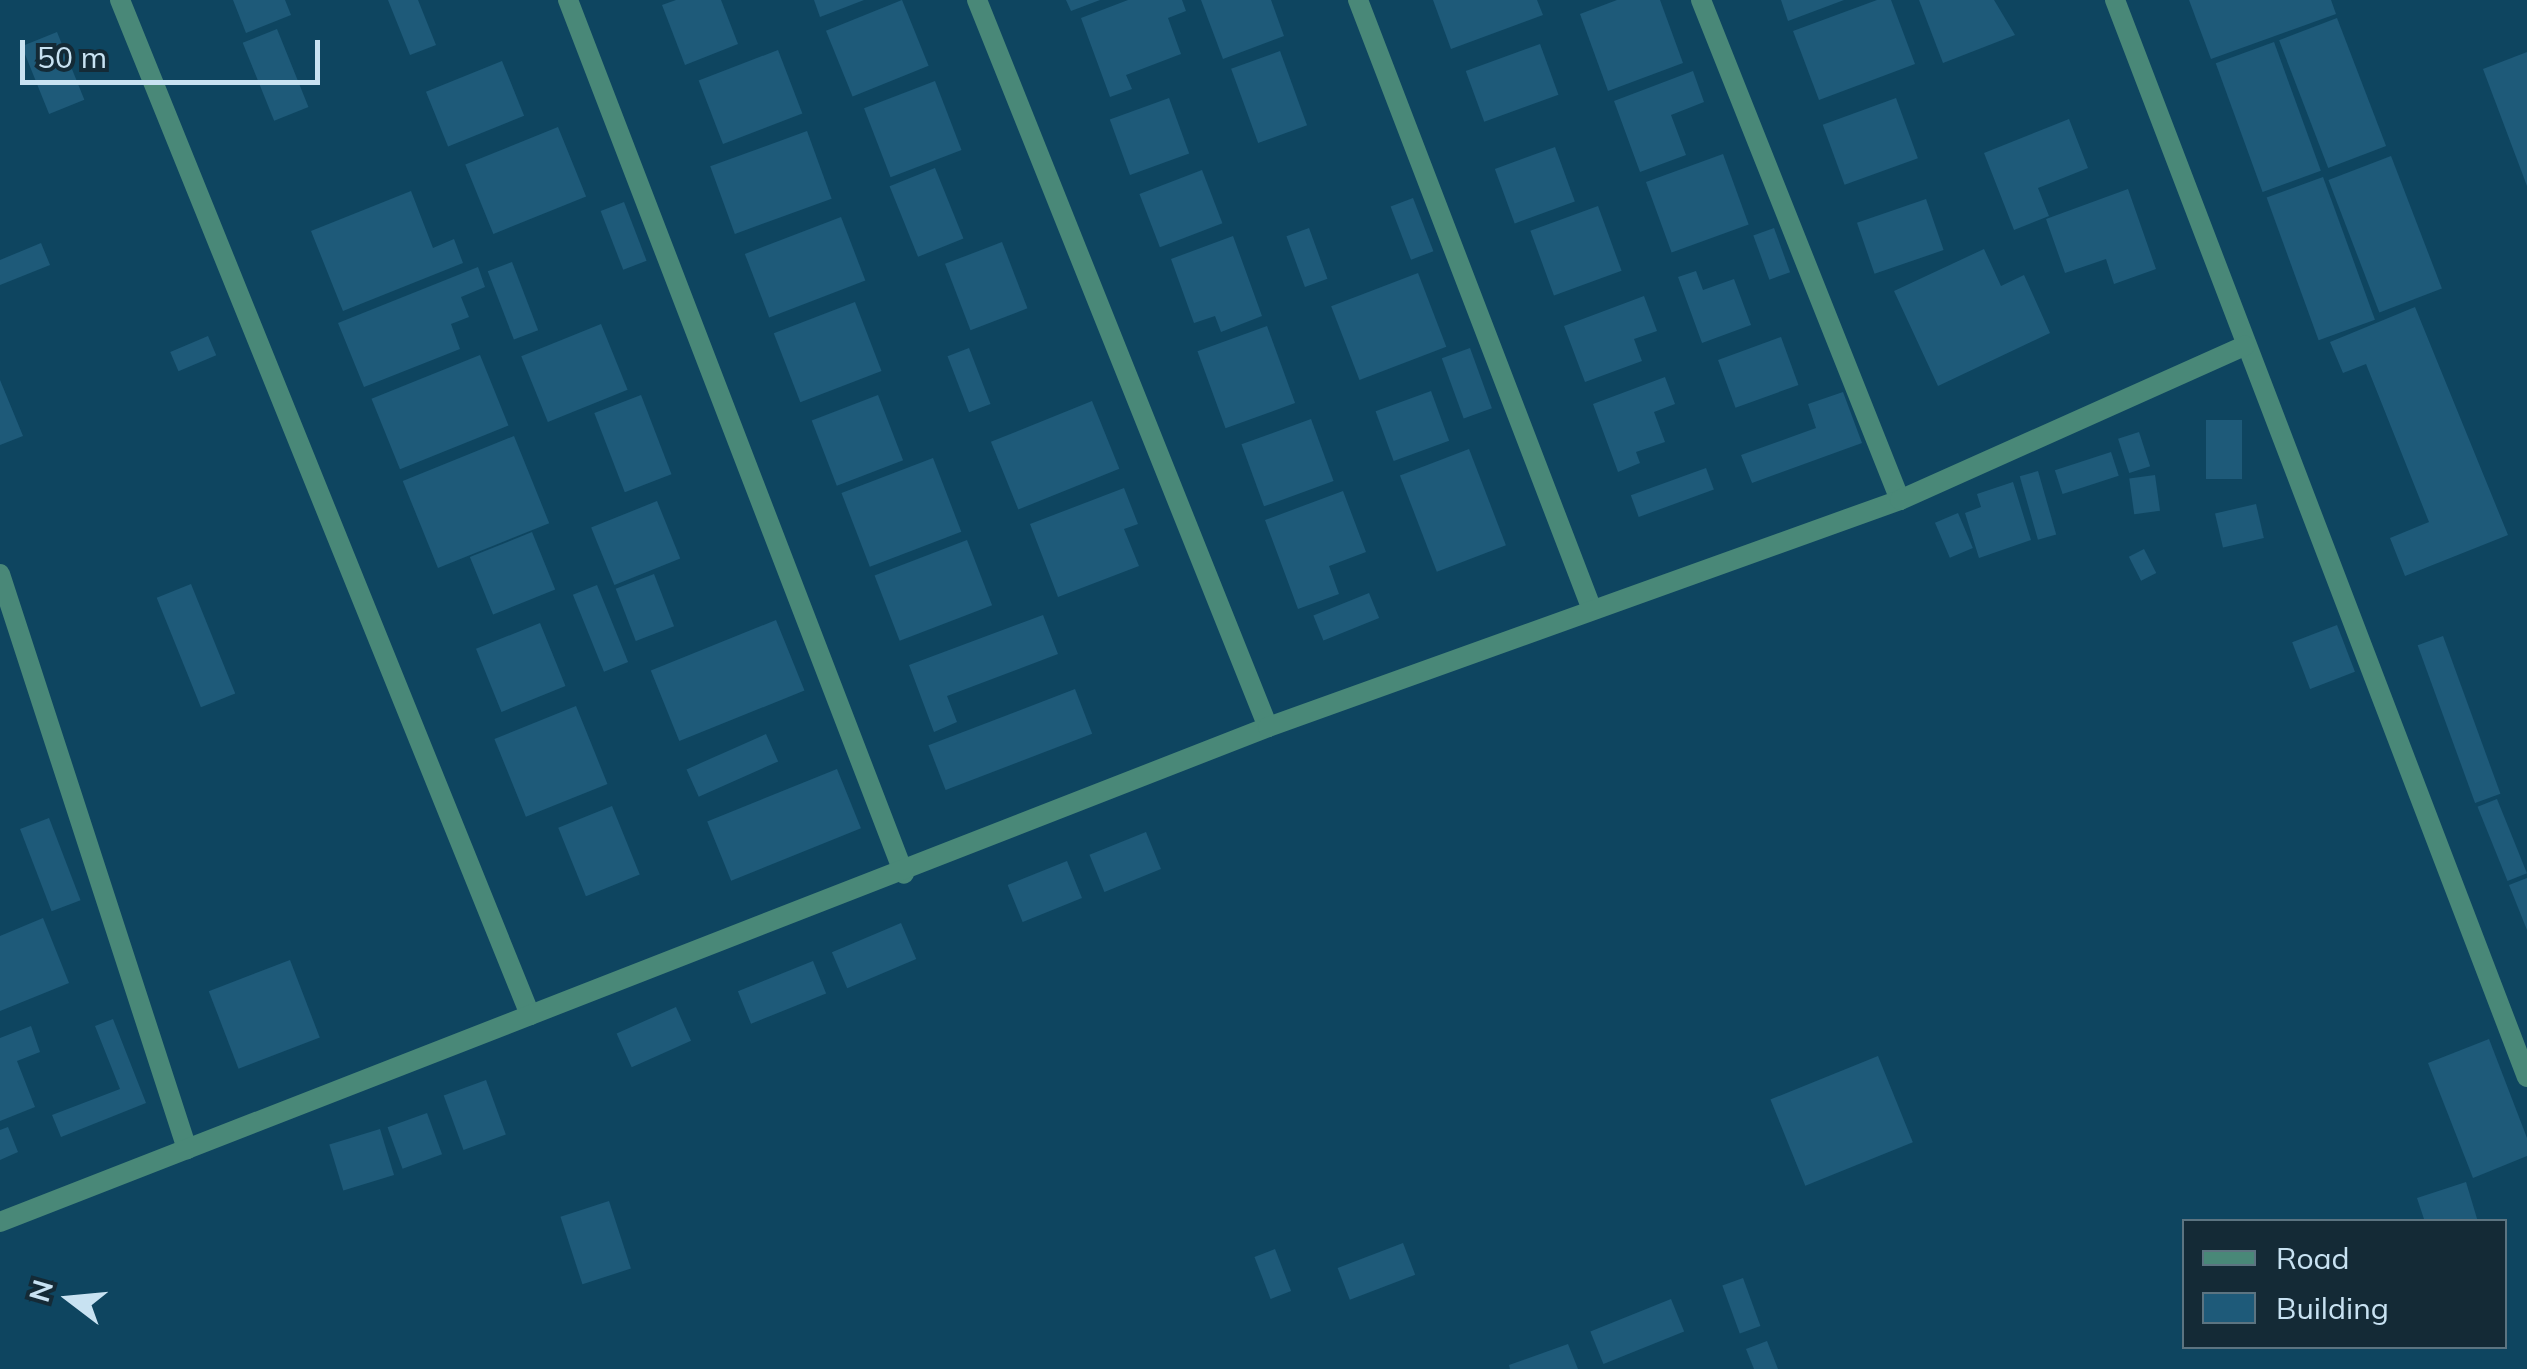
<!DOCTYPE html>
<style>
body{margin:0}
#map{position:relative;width:2527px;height:1369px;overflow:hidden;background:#0e4560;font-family:Mulish,sans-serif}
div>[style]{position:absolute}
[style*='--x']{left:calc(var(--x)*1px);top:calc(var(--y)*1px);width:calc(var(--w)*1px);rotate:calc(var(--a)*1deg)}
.building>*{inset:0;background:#1e5a79;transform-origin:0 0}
.minor>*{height:20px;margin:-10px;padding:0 10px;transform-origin:10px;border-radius:10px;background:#498878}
span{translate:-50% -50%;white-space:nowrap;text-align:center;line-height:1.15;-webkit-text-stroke:10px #142a36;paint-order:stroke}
.legend{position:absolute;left:2182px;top:1219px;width:325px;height:130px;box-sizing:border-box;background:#142a36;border:2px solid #5c7481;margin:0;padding:12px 18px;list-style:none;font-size:30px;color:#c8e2f2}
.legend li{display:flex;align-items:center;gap:20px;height:50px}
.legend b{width:50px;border:2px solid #5c7481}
.north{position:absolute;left:20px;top:1249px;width:100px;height:100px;-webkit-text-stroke:8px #142a36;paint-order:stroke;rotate:286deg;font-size:28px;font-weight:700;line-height:40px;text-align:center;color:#c8e2f2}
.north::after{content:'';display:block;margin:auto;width:35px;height:45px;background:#c8e2f2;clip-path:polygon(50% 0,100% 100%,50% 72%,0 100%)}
.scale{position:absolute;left:20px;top:40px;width:300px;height:45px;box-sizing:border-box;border:5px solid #c8e2f2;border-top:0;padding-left:12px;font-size:30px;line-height:35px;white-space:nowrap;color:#c8e2f2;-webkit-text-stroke:8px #142a36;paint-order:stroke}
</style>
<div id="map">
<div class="building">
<div style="clip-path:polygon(233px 0,285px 0,291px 15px,246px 33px)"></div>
<div style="clip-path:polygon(388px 0,418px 0,436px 45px,410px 55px)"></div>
<div style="clip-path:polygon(676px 0,721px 0,738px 44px,685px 65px,662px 5px)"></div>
<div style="clip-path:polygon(814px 0,864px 0,820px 17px)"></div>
<div style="left:902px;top:0;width:71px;height:82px;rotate:68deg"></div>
<div style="clip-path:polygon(1066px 0,1100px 0,1071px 11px)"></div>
<div style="clip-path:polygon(1128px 0,1182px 0,1186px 11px,1168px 18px,1181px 54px,1126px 75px,1132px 89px,1110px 97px,1081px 18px)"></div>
<div style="clip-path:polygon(1201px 0,1271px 0,1284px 36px,1223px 59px)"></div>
<div style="clip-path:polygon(1433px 0,1537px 0,1543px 15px,1451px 49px)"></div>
<div style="clip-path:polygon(1617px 0,1660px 0,1683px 63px,1608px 91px,1580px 14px)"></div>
<div style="clip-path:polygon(1781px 0,1844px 0,1788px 21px)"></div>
<div style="clip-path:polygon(1877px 0,1891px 0,1915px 64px,1819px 100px,1793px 31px)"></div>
<div style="clip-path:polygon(1919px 0,1994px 0,2015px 35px,1943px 63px)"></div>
<div style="clip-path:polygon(2189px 0,2331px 0,2336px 14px,2211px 59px)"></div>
<div style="left:2337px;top:18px;width:137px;height:62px;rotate:69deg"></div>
<div style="left:277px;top:29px;width:84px;height:37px;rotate:68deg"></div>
<div style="left:57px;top:32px;width:73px;height:38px;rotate:68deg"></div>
<div style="left:2274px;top:42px;width:137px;height:62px;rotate:70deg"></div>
<div style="left:1540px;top:44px;width:54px;height:79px;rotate:70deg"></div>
<div style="left:778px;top:50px;width:68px;height:85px;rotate:69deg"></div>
<div style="left:1280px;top:51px;width:79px;height:52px;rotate:70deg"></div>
<div style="clip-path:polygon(2527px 52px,2527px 186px,2483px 69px)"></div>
<div style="left:502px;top:61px;width:59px;height:82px;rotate:68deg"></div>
<div style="clip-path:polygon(1693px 71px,1704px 102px,1671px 115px,1686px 155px,1640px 172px,1614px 101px)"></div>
<div style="left:935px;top:81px;width:74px;height:76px;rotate:69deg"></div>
<div style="left:1169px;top:98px;width:59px;height:63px;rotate:70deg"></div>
<div style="left:1896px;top:98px;width:64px;height:78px;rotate:70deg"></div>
<div style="clip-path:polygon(2069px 119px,2088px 168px,2038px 188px,2049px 216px,2014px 230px,1984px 153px)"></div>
<div style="left:558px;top:127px;width:75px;height:100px;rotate:68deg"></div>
<div style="left:807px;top:131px;width:72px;height:103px;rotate:70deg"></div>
<div style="left:1555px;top:147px;width:58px;height:64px;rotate:70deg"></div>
<div style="left:1723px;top:154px;width:75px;height:82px;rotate:70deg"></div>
<div style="left:2391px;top:156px;width:142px;height:67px;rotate:69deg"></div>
<div style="left:935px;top:168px;width:76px;height:49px;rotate:68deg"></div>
<div style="left:1202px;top:170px;width:57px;height:67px;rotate:69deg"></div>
<div style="left:2323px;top:177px;width:152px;height:60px;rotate:70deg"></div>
<div style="clip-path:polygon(2128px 189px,2156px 269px,2114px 284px,2106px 259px,2065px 273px,2046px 219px)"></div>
<div style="clip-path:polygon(411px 191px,433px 248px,454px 239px,463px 263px,343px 311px,311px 231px)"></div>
<div style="left:1413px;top:198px;width:57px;height:24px;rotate:69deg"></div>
<div style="left:1926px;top:199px;width:54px;height:73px;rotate:71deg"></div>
<div style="left:624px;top:202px;width:63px;height:25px;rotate:69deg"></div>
<div style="left:1598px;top:206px;width:69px;height:72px;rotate:70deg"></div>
<div style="left:841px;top:217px;width:68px;height:103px;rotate:69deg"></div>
<div style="left:1309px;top:228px;width:54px;height:24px;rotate:70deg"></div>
<div style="left:1774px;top:228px;width:47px;height:22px;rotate:70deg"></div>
<div style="clip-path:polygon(1233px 236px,1262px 316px,1221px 332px,1215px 316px,1194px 323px,1171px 259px)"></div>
<div style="left:1002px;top:242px;width:71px;height:61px;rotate:69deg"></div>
<div style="clip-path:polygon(41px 243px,50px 265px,0 285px,0 260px)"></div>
<div style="clip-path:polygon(1984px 249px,2001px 286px,2024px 275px,2050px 333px,1938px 386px,1894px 291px)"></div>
<div style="left:512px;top:262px;width:73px;height:26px;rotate:69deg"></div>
<div style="clip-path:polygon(478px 267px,485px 287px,461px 297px,469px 317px,451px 324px,460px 349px,364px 387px,338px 323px)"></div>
<div style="clip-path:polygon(1696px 271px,1703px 290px,1734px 279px,1751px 325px,1702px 343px,1678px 277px)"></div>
<div style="left:1418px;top:273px;width:79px;height:93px;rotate:69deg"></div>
<div style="clip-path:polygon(1644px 296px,1657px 331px,1634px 339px,1642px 361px,1585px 382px,1564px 326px)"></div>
<div style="left:855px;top:302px;width:74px;height:87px;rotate:69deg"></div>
<div style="clip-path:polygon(2415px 307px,2508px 535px,2405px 576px,2390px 538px,2429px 522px,2366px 364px,2343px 373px,2330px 342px)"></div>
<div style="left:601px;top:324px;width:71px;height:86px;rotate:68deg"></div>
<div style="left:1267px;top:326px;width:82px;height:74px;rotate:70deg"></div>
<div style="left:208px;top:336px;width:21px;height:41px;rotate:67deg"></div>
<div style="left:1781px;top:337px;width:51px;height:67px;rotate:70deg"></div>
<div style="left:969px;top:348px;width:60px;height:23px;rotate:69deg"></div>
<div style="left:1470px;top:348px;width:64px;height:30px;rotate:70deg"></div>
<div style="left:480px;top:355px;width:76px;height:117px;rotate:68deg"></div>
<div style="clip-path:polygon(1665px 377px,1675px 404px,1654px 412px,1665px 442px,1636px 452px,1640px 463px,1618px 472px,1593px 404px)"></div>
<div style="clip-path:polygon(0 380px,23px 436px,0 445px)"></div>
<div style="left:1431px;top:391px;width:53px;height:59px;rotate:70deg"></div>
<div style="clip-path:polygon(1843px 392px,1862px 443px,1752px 483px,1741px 455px,1816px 428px,1808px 404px)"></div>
<div style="left:641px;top:395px;width:85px;height:50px;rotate:69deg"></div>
<div style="left:878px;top:395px;width:70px;height:71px;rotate:69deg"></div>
<div style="left:1092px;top:401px;width:73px;height:109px;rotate:68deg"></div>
<div style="left:1311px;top:419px;width:66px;height:74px;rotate:70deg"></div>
<div style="left:2206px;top:420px;width:36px;height:59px"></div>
<div style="left:2139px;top:432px;width:36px;height:22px;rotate:72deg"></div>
<div style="left:514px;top:436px;width:94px;height:120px;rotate:68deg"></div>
<div style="left:1469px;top:449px;width:103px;height:74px;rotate:69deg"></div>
<div style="left:2111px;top:452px;width:25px;height:59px;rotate:72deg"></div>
<div style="left:933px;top:458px;width:79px;height:98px;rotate:69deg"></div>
<div style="left:1706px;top:468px;width:23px;height:80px;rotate:70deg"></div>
<div style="left:2038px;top:471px;width:66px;height:19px;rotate:74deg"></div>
<div style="left:2155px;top:475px;width:36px;height:26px;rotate:82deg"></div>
<div style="clip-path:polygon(2013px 482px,2031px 540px,1979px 558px,1965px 513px,1981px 507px,1977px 494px)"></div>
<div style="clip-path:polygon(1124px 488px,1138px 524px,1124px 529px,1139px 566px,1058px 597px,1030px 524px)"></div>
<div style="clip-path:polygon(1343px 491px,1366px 552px,1329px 566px,1339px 594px,1298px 609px,1265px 520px)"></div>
<div style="left:657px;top:501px;width:62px;height:71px;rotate:68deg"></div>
<div style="left:2256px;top:504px;width:35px;height:42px;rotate:77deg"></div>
<div style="left:1958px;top:513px;width:38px;height:25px;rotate:67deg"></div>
<div style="left:532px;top:532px;width:62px;height:67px;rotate:68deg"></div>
<div style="left:967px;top:540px;width:70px;height:99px;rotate:69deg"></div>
<div style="left:2144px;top:549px;width:27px;height:17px;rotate:63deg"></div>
<div style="left:654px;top:574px;width:56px;height:41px;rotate:69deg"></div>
<div style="left:191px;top:584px;width:118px;height:37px;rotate:68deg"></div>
<div style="left:597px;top:585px;width:83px;height:26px;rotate:68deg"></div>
<div style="left:1369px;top:593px;width:27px;height:60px;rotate:68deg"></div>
<div style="clip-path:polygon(1043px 615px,1058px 654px,947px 696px,957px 722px,934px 732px,909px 665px)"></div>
<div style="left:776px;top:620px;width:76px;height:135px;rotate:68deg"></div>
<div style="left:540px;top:623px;width:68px;height:69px;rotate:68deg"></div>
<div style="left:2337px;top:625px;width:50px;height:48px;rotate:69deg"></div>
<div style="left:2443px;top:636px;width:168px;height:27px;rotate:70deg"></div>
<div style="left:1075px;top:689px;width:48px;height:157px;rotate:69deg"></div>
<div style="left:576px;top:706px;width:84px;height:88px;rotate:68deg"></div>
<div style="left:766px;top:734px;width:30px;height:87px;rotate:66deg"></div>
<div style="left:837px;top:769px;width:64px;height:140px;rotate:68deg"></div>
<div style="left:2497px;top:799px;width:80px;height:21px;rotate:68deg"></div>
<div style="left:612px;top:806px;width:74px;height:58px;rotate:68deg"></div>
<div style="left:49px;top:818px;width:88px;height:31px;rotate:69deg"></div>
<div style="left:1146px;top:832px;width:40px;height:61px;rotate:68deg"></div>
<div style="left:1067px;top:861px;width:40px;height:64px;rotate:68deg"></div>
<div style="clip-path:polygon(2527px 878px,2527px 930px,2509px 885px)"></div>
<div style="clip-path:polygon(43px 918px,69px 983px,0 1011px,0 936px)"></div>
<div style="left:901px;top:923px;width:39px;height:75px;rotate:67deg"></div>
<div style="left:290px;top:960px;width:83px;height:87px;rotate:69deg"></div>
<div style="left:813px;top:961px;width:35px;height:81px;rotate:68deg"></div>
<div style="left:676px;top:1007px;width:37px;height:65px;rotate:66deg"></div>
<div style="clip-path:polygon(113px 1019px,146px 1103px,61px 1137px,52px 1115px,120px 1089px,95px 1026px)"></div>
<div style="clip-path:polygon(31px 1026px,40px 1052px,17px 1061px,35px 1107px,0 1121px,0 1038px)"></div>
<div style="clip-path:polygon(2489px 1039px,2527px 1138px,2527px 1156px,2473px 1178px,2428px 1063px)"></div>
<div style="left:1878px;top:1056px;width:93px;height:116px;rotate:68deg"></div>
<div style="left:486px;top:1080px;width:58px;height:45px;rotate:70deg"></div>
<div style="left:427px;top:1113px;width:44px;height:42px;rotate:70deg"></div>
<div style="clip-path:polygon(8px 1127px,18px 1152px,0 1160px,0 1130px)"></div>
<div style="left:380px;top:1129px;width:48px;height:53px;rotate:73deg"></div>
<div style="clip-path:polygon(2466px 1182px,2478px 1222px,2425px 1222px,2417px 1198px)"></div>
<div style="left:609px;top:1201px;width:71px;height:51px;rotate:72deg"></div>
<div style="left:1403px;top:1243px;width:34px;height:70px;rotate:69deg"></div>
<div style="left:1275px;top:1249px;width:45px;height:22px;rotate:69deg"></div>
<div style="left:1743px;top:1278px;width:51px;height:22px;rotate:70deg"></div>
<div style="left:1671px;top:1299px;width:35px;height:87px;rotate:68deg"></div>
<div style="clip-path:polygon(1767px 1341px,1778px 1369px,1754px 1369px,1746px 1349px)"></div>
<div style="clip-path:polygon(1568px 1344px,1578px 1369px,1510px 1369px,1509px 1365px)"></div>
</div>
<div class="minor">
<div style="--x:120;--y:0;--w:1095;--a:68"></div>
<div style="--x:568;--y:0;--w:936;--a:68.97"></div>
<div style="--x:977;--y:0;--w:783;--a:68.19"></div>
<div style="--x:1358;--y:0;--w:650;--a:69"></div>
<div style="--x:1701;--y:0;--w:538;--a:68.3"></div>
<div style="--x:2115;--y:0;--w:1153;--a:69.07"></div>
<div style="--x:0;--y:574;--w:605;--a:71.98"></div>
<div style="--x:0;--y:1222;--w:1361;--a:-21.32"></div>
<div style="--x:1268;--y:727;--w:672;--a:-19.76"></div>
<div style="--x:1900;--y:500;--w:378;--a:-24.1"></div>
</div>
<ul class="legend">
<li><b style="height:12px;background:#498878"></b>Road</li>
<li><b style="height:28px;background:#1e5a79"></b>Building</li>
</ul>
<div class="north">N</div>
<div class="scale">50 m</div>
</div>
